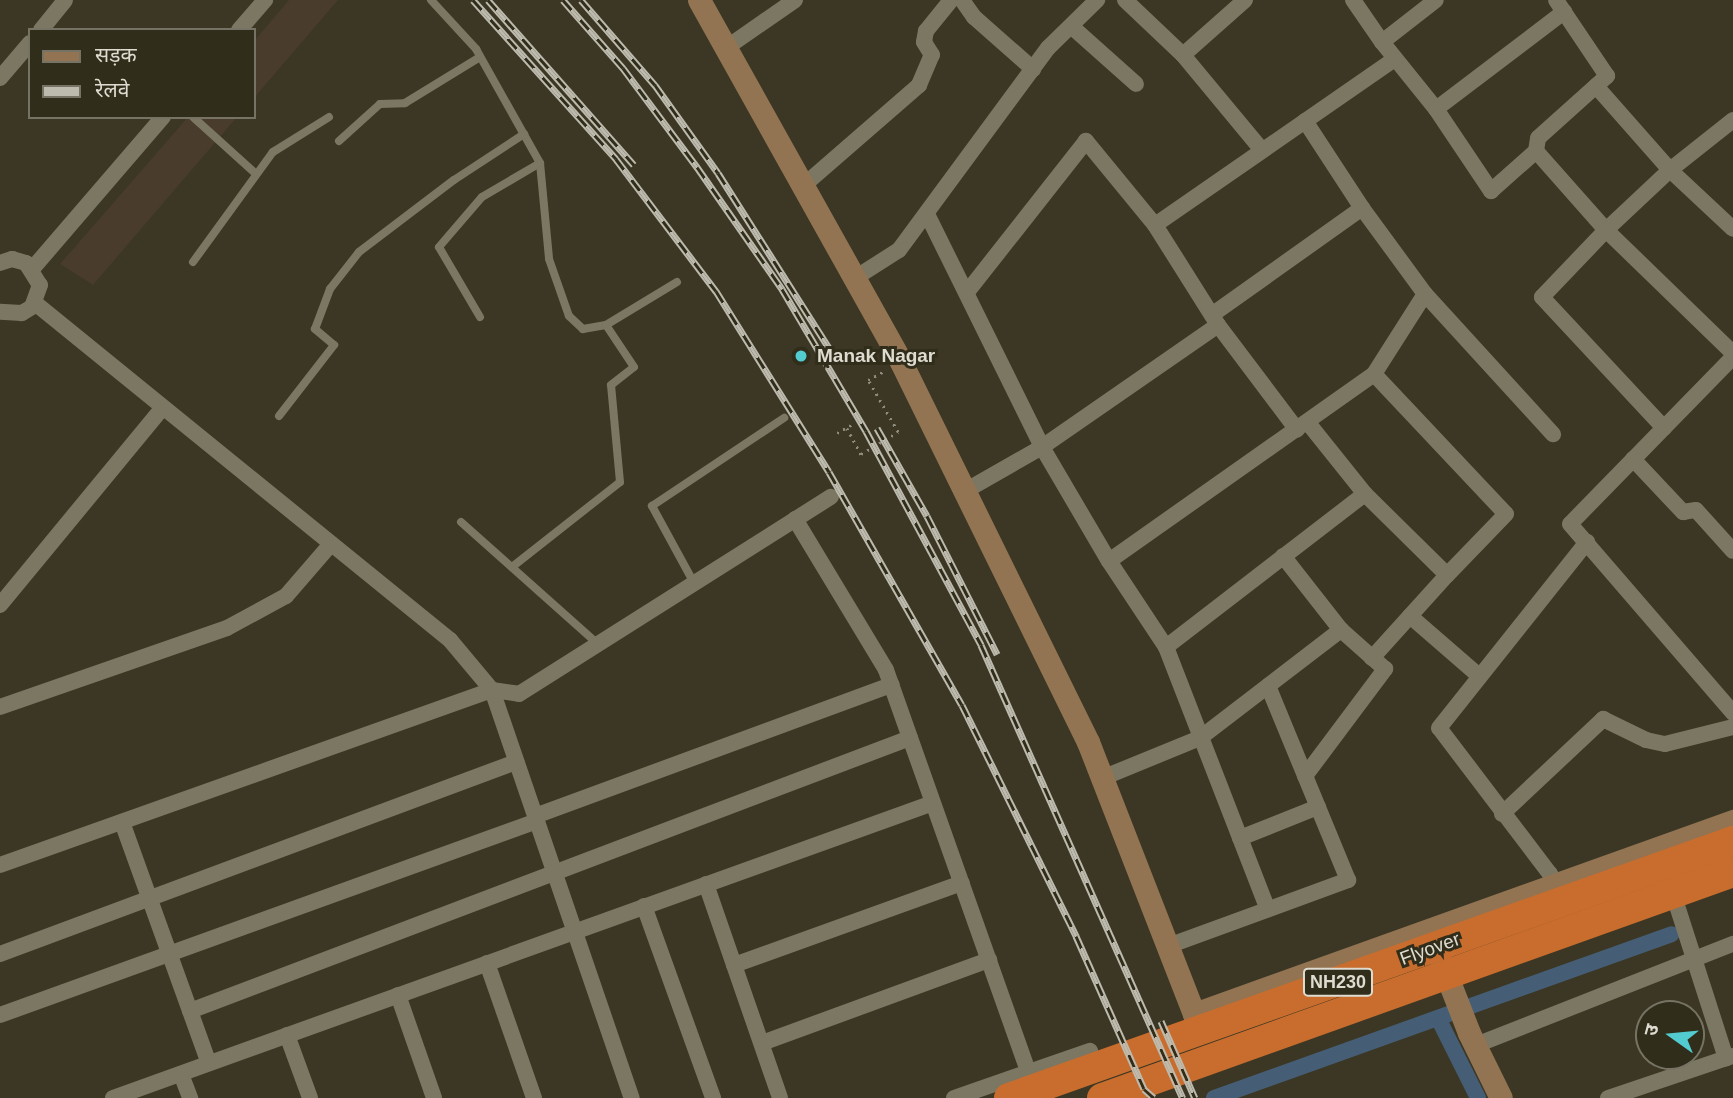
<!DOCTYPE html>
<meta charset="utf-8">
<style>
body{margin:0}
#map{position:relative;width:1733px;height:1098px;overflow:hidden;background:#3b3724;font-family:Arial,"Noto Sans Devanagari",sans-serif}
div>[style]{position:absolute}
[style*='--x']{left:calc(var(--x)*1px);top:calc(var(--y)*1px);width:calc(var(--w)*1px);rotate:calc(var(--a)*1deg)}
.commercial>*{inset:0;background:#493c2d}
.canal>*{height:16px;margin:-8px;padding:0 8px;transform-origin:8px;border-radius:8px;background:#465e75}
.path>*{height:2.5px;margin-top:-1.25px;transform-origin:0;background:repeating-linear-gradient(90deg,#8f8c7d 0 2px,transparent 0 7px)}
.lane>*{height:8px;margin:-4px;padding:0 4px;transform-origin:4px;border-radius:4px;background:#7b7762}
.street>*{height:16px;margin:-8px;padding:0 8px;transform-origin:8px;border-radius:8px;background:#7b7762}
.secondary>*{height:23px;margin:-11.5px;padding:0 11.5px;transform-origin:11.5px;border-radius:11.5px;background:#927452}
.highway>*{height:30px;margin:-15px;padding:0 15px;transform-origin:15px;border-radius:15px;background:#c86d2d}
.rail>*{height:7px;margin-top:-3.5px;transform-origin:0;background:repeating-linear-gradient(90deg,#312d1b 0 13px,#bdbaae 0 26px);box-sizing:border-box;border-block:2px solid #bdbaae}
.dots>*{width:19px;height:19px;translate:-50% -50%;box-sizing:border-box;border:4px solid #312d1b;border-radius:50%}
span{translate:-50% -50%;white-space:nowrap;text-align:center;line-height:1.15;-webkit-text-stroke:6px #312d1b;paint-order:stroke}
.shield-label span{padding:2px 5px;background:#312d1b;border:2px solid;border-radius:5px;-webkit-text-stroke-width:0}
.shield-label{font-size:18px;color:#dedcd1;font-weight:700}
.poi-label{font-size:19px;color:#dedcd1;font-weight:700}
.left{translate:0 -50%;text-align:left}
.street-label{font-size:19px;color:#dedcd1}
.legend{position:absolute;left:28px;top:28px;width:228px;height:91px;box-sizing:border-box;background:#312d1b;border:2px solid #767364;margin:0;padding:9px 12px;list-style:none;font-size:21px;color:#dedcd1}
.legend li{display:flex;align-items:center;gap:14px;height:35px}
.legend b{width:35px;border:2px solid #767364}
.north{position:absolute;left:1635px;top:1000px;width:70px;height:70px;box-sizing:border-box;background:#312d1b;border:2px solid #767364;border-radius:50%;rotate:285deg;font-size:19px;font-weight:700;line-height:28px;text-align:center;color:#dedcd1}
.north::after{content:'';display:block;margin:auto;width:24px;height:32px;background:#52ccd0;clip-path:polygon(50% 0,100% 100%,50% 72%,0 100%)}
</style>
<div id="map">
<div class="commercial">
<div style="clip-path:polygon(289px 0,338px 0,254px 98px,254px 41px)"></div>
<div style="clip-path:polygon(188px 117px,237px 117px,93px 285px,60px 264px)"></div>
</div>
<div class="canal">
<div style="--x:1439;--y:1020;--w:87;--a:63.4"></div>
<div style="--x:1214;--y:1098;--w:486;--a:-19.7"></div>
</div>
<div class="path">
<div style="--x:847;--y:428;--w:30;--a:62"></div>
<div style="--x:861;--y:454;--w:43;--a:-30.7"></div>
<div style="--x:898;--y:432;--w:60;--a:-120"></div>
<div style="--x:868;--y:380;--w:21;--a:-29"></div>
<div style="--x:837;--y:433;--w:20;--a:-30"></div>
</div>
<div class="lane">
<div style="--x:431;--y:0;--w:67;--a:47.4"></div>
<div style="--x:476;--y:49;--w:131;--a:60.7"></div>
<div style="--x:540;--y:163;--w:96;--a:84.6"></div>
<div style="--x:549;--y:259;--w:60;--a:70.7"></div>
<div style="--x:569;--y:316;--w:19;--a:43"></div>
<div style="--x:583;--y:329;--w:23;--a:-10"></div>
<div style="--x:606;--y:325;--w:83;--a:-31.2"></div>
<div style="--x:193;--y:117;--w:85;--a:42.1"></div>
<div style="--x:339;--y:141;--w:55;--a:-42.1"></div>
<div style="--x:380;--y:104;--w:25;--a:-2"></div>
<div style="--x:405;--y:103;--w:88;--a:-31.5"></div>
<div style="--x:193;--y:262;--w:136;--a:-54"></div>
<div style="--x:273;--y:152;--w:66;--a:-32"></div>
<div style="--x:480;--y:317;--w:81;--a:-120.4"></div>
<div style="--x:439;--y:247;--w:66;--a:-49.3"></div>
<div style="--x:482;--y:197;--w:67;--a:-30.4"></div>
<div style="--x:279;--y:416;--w:90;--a:-52.2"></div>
<div style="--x:334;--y:345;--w:25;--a:-140"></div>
<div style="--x:315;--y:329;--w:43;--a:-69.4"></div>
<div style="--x:330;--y:289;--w:47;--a:-51.9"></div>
<div style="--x:359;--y:252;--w:119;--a:-37.2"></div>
<div style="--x:454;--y:180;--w:84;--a:-33.3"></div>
<div style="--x:461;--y:522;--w:183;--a:41.7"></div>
<div style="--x:512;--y:567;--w:137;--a:-38.2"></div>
<div style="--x:620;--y:482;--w:97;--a:-95.3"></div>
<div style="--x:611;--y:385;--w:29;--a:-38"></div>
<div style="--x:634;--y:367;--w:50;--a:-123.7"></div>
<div style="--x:694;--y:583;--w:88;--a:-118.6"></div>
<div style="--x:652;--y:506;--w:159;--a:-33.7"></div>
</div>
<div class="street">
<div style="--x:962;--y:0;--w:21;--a:55"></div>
<div style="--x:974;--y:17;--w:79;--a:41.4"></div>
<div style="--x:1125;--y:0;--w:80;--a:43.5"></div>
<div style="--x:1183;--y:55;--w:83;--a:-41.6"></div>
<div style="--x:1353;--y:0;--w:51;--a:55.4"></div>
<div style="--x:1382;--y:42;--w:68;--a:-37.9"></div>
<div style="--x:1071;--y:26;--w:87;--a:41.7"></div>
<div style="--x:41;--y:30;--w:38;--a:-51"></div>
<div style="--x:239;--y:30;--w:40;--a:-49"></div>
<div style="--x:1382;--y:42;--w:86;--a:51.1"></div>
<div style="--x:1436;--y:109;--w:161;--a:-37.2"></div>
<div style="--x:1564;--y:12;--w:14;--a:-124"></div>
<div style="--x:726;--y:48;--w:84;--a:-34.8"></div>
<div style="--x:1183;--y:55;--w:122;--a:50.3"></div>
<div style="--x:0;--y:78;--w:46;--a:-49.4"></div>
<div style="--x:1436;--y:109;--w:99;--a:56.1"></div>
<div style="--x:1491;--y:191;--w:60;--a:-41.6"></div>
<div style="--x:1536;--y:151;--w:13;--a:-81"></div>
<div style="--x:1538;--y:138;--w:93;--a:-41.9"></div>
<div style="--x:1607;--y:76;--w:77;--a:-123.9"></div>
<div style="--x:1733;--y:120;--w:80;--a:141.6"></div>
<div style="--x:1670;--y:170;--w:86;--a:43.1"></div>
<div style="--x:1536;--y:151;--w:106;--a:48.5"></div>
<div style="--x:1606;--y:230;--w:88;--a:-43.2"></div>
<div style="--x:1670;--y:170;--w:112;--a:-131.4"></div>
<div style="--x:803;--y:186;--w:154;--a:-41"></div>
<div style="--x:919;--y:85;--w:33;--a:-67"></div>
<div style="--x:932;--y:55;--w:15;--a:-122"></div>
<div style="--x:924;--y:42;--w:11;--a:-80"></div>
<div style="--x:926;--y:31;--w:40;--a:-51"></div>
<div style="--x:927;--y:214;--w:260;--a:63.7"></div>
<div style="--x:1042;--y:447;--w:132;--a:59.6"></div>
<div style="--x:1109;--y:561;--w:324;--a:-35.2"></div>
<div style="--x:1374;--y:374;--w:95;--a:-57.5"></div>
<div style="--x:1425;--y:294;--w:107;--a:-126.2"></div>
<div style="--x:1362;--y:208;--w:104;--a:-123.2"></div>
<div style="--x:1155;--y:225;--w:292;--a:-34.7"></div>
<div style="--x:0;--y:263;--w:13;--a:-18"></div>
<div style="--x:12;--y:259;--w:15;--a:16"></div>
<div style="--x:26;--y:263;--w:26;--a:58"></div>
<div style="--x:40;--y:285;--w:23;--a:110"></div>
<div style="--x:32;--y:307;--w:12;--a:149"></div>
<div style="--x:22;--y:313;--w:22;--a:-177"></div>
<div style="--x:33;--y:268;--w:199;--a:-49.3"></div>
<div style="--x:855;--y:278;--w:52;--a:-32.5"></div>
<div style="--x:899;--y:250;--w:251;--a:-53.6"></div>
<div style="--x:1048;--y:48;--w:69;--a:-44.4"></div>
<div style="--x:1425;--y:294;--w:190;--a:47.6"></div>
<div style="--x:35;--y:303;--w:535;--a:39.08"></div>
<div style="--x:450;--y:640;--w:65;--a:50"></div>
<div style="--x:492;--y:690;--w:431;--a:71.1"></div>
<div style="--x:1213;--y:314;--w:183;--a:-35.4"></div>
<div style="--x:1218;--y:325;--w:131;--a:53"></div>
<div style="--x:1733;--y:357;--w:233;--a:134.3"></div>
<div style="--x:1570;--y:524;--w:250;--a:49.2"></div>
<div style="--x:1374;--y:374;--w:192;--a:46.7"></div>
<div style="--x:1506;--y:514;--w:85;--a:134"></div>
<div style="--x:1664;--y:428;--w:179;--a:-133"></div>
<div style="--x:1542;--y:297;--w:93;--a:-46.3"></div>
<div style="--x:1606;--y:230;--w:177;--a:44.1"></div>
<div style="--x:1633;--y:459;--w:73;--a:46.7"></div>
<div style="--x:1683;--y:512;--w:13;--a:-9"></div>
<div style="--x:1696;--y:510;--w:55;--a:47.9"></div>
<div style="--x:965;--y:491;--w:89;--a:-29.7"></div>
<div style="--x:1042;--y:447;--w:214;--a:-34.7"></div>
<div style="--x:1218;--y:325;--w:118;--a:-122.2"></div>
<div style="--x:1155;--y:225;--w:109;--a:-129.4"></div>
<div style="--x:1086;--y:141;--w:192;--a:128.2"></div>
<div style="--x:1365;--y:494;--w:115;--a:44.6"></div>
<div style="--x:1447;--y:575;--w:112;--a:132.1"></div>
<div style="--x:795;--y:519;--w:176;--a:58.9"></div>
<div style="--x:886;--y:670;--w:426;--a:70.5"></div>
<div style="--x:1109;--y:561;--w:103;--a:56.5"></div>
<div style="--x:1166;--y:647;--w:251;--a:-37.6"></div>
<div style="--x:1365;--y:494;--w:90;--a:-128.7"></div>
<div style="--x:0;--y:605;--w:256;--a:-50.5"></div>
<div style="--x:1410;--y:616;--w:90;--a:40.9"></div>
<div style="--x:1166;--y:647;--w:279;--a:68.8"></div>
<div style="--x:0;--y:707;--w:240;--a:-19.2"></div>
<div style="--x:227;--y:628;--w:67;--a:-28.5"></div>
<div style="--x:286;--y:596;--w:69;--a:-49.1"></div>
<div style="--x:1305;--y:776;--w:134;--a:-53.2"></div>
<div style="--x:1385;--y:669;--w:59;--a:-138.4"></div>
<div style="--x:1102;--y:778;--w:106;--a:-22.2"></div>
<div style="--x:1200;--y:738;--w:178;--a:-37.5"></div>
<div style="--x:1341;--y:630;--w:94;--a:-128.1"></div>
<div style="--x:1502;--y:814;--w:139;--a:-43.2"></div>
<div style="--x:1603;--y:719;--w:48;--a:26"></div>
<div style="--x:1646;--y:740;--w:19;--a:12"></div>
<div style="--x:1665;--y:744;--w:70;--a:-14"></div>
<div style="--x:535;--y:816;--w:380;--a:-20.2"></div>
<div style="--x:122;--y:822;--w:256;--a:70.2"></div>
<div style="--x:1240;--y:838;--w:84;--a:-21.7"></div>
<div style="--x:0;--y:865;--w:522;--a:-19.58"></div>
<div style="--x:492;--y:690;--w:27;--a:8"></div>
<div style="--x:519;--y:694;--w:369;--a:-32.3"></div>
<div style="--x:706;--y:884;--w:226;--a:70.9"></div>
<div style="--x:1554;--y:886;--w:13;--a:-108"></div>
<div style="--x:1550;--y:874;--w:183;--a:-127.2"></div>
<div style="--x:1439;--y:728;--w:238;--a:-51.5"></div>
<div style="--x:1671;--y:887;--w:180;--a:72.2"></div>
<div style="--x:644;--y:906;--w:204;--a:70.2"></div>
<div style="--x:1168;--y:946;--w:192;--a:-20.1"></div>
<div style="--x:1348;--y:880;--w:210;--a:-112.4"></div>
<div style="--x:0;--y:954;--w:551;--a:-20.41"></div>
<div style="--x:487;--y:963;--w:143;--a:70.8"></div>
<div style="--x:734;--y:965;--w:242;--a:-19.8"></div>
<div style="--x:398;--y:995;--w:109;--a:70.7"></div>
<div style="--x:190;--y:1011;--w:770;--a:-20.77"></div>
<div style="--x:0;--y:1015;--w:571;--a:-19.86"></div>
<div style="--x:287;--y:1035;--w:67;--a:69.9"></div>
<div style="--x:762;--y:1043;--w:242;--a:-20.1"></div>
<div style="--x:1476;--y:1045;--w:276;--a:-21.5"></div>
<div style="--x:181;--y:1074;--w:26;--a:69"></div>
<div style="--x:113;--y:1098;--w:871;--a:-19.79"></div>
<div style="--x:954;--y:1098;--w:144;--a:-19.1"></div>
<div style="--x:1608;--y:1098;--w:132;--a:-18.6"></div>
</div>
<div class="secondary">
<div style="--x:699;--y:0;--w:415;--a:60.8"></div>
<div style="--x:901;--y:362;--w:424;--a:63.8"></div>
<div style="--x:1088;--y:742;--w:292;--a:68.7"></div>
<div style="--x:1194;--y:1014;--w:573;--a:-19.7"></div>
<div style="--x:1441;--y:961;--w:77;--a:68.7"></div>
<div style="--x:1469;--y:1033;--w:72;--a:63.8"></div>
</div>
<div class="highway">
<div style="--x:1009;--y:1098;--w:768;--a:-19.54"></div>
<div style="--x:1102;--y:1098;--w:670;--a:-19.71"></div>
</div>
<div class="rail">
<div style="--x:473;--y:0;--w:214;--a:48"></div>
<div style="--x:616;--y:159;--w:166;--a:52.9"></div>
<div style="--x:716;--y:291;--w:213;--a:58"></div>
<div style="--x:829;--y:472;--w:268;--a:60.3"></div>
<div style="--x:962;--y:705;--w:258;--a:63.7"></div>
<div style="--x:1076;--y:936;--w:167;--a:66"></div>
<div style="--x:1144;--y:1089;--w:13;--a:42"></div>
<div style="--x:488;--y:0;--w:220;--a:48.5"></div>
<div style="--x:563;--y:0;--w:91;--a:48.6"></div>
<div style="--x:623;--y:68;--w:124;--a:53.2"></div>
<div style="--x:697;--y:167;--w:149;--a:55.1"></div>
<div style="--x:782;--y:289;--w:165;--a:59.4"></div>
<div style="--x:866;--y:431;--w:243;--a:61.7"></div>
<div style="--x:981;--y:645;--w:496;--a:66"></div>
<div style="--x:581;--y:0;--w:113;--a:49"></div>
<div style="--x:655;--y:85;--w:108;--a:54.4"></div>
<div style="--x:718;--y:173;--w:224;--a:57.6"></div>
<div style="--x:877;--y:428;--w:101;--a:60.4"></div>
<div style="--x:927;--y:516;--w:155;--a:63.1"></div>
<div style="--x:1161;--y:1021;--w:84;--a:66.2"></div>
</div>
<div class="dots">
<div style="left:801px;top:356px;background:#52ccd0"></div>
</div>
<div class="shield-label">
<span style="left:1338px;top:982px">NH230</span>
</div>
<div class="poi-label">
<span class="left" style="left:817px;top:356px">Manak Nagar</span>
</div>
<div class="street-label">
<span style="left:1430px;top:949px;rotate:-20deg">Flyover</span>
</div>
<ul class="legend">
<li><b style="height:9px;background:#927452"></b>सड़क</li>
<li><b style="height:9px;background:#bdbaae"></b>रेलवे</li>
</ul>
<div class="north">उ</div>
</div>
